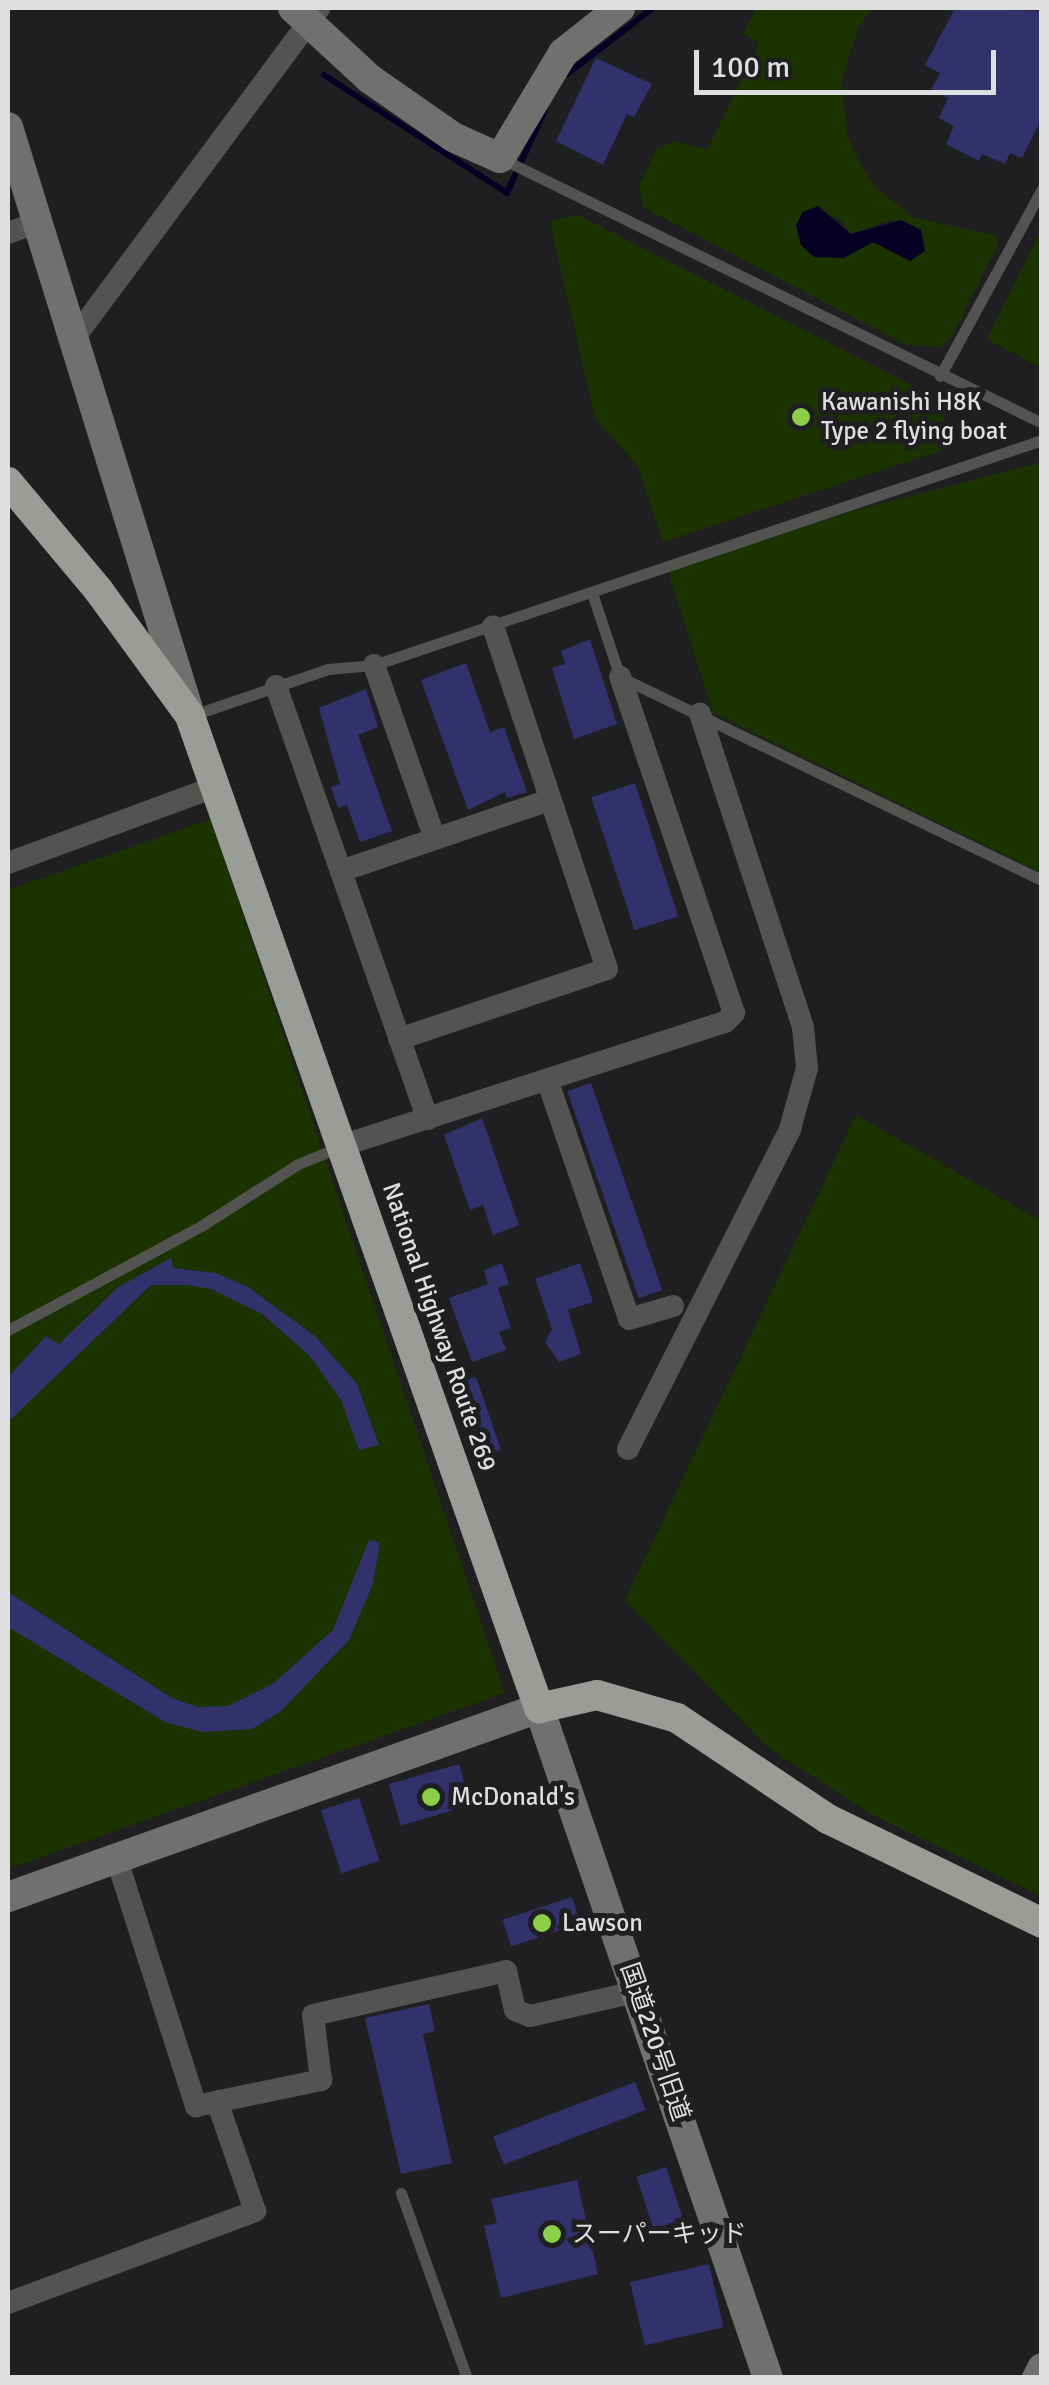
<!DOCTYPE html>
<meta charset="utf-8">
<style>
body{margin:0}
#map{position:relative;width:1049px;height:2385px;overflow:hidden;background:#1f1f22;font-family:Signika,"Noto Sans JP",sans-serif}
div>[style]{position:absolute}
[style*='--x']{left:calc(var(--x)*1px);top:calc(var(--y)*1px);width:calc(var(--w)*1px);rotate:calc(var(--a)*1deg)}
.green>*{inset:0;background:#1b3201}
.water>*{inset:0;background:#060025}
.stream>*{height:6px;margin:-3px;padding:0 3px;transform-origin:3px;border-radius:3px;background:#060025}
.building>*{inset:0;background:#32316c;transform-origin:0 0}
.lane>*{height:11px;margin:-5.5px;padding:0 5.5px;transform-origin:5.5px;border-radius:5.5px;background:#535352}
.street>*{height:22px;margin:-11px;padding:0 11px;transform-origin:11px;border-radius:11px;background:#535352}
.secondary>*{height:30px;margin:-15px;padding:0 15px;transform-origin:15px;border-radius:15px;background:#6f716e}
.highway>*{height:30px;margin:-15px;padding:0 15px;transform-origin:15px;border-radius:15px;background:#9a9c98}
.dots>*{width:28px;height:28px;translate:-50% -50%;box-sizing:border-box;border:5px solid #1f1f22;border-radius:50%}
span{translate:-50% -50%;white-space:nowrap;text-align:center;line-height:1.15;-webkit-text-stroke:10px #1f1f22;paint-order:stroke}
.poi-label{font-size:25px;color:#dfdfe1}
.left{translate:0 -50%;text-align:left}
.street-label{font-size:25px;color:#dfdfe1}
.frame{position:absolute;inset:0;border:10px solid #dfdfe1;pointer-events:none}
.scale{position:absolute;left:694px;top:50px;width:302px;height:45px;box-sizing:border-box;border:5px solid #dfdfe1;border-top:0;padding-left:12px;font-size:30px;line-height:35px;white-space:nowrap;color:#dfdfe1;-webkit-text-stroke:8px #1f1f22;paint-order:stroke}
</style>
<div id="map">
<div class="green">
<div style="clip-path:polygon(evenodd,756px 8px,872px 8px,858px 28px,841px 83px,848px 137px,860px 163px,875px 187px,913px 217px,997px 236px,997px 247px,952px 337px,940px 347px,906px 345px,643px 207px,639px 185px,657px 148px,676px 141px,707px 150px,760px 43px,743px 34px,756px 8px,803px 212px,839px 218px,851px 234px,891px 220px,915px 226px,904px 258px,882px 243px,801px 245px,796px 225px,803px 212px)"></div>
<div style="clip-path:polygon(576px 214px,945px 402px,943px 450px,663px 542px,638px 467px,595px 418px,550px 222px)"></div>
<div style="clip-path:polygon(1041px 230px,1041px 368px,987px 339px)"></div>
<div style="clip-path:polygon(1041px 462px,1041px 873px,713px 713px,668px 571px,853px 511px)"></div>
<div style="clip-path:polygon(211px 819px,505px 1693px,8px 1869px,8px 890px)"></div>
<div style="clip-path:polygon(856px 1115px,1041px 1221px,1041px 1896px,871px 1814px,767px 1747px,625px 1600px)"></div>
</div>
<div class="water">
<div style="clip-path:polygon(818px 206px,851px 234px,901px 220px,921px 230px,925px 251px,910px 261px,873px 242px,844px 258px,814px 257px,801px 245px,796px 225px,803px 212px)"></div>
</div>
<div class="stream">
<div style="--x:567;--y:74;--w:108;--a:-37.5"></div>
<div style="--x:324;--y:75;--w:218;--a:32.8"></div>
<div style="--x:507;--y:193;--w:91;--a:-65.4"></div>
</div>
<div class="building">
<div style="clip-path:polygon(955px 8px,1042px 11px,1042px 118px,1022px 158px,1010px 153px,1005px 164px,982px 154px,979px 161px,946px 144px,954px 126px,939px 118px,948px 98px,931px 90px,940px 73px,925px 65px)"></div>
<div style="clip-path:polygon(596px 58px,652px 84px,634px 117px,627px 114px,603px 165px,556px 141px)"></div>
<div style="clip-path:polygon(590px 639px,617px 724px,574px 739px,552px 668px,565px 664px,561px 651px)"></div>
<div style="clip-path:polygon(466px 663px,490px 732px,504px 727px,527px 792px,507px 798px,505px 792px,468px 810px,421px 680px)"></div>
<div style="clip-path:polygon(366px 689px,378px 727px,358px 735px,392px 831px,360px 842px,347px 805px,338px 808px,331px 787px,340px 784px,319px 708px)"></div>
<div style="left:635px;top:783px;width:140px;height:46px;rotate:72deg"></div>
<div style="left:591px;top:1083px;width:219px;height:25px;rotate:71deg"></div>
<div style="clip-path:polygon(482px 1118px,519px 1225px,493px 1235px,483px 1205px,470px 1210px,444px 1135px)"></div>
<div style="clip-path:polygon(171px 1258px,173px 1268px,216px 1273px,248px 1287px,315px 1336px,357px 1384px,379px 1445px,359px 1450px,341px 1400px,309px 1355px,262px 1314px,211px 1289px,186px 1285px,151px 1285px,8px 1422px,8px 1377px,46px 1336px,59px 1344px,118px 1287px)"></div>
<div style="clip-path:polygon(502px 1263px,509px 1284px,498px 1288px,511px 1328px,499px 1332px,506px 1350px,472px 1362px,449px 1298px,488px 1284px,484px 1270px)"></div>
<div style="clip-path:polygon(580px 1263px,593px 1302px,568px 1310px,581px 1354px,559px 1362px,545px 1342px,552px 1329px,535px 1279px)"></div>
<div style="left:476px;top:1377px;width:77px;height:23px;rotate:71deg"></div>
<div style="clip-path:polygon(369px 1540px,380px 1543px,373px 1584px,349px 1640px,280px 1712px,252px 1729px,202px 1732px,165px 1722px,8px 1627px,8px 1592px,170px 1697px,197px 1707px,228px 1706px,274px 1683px,333px 1630px)"></div>
<div style="left:459px;top:1764px;width:43px;height:73px;rotate:74deg"></div>
<div style="left:359px;top:1798px;width:66px;height:40px;rotate:72deg"></div>
<div style="left:572px;top:1897px;width:28px;height:73px;rotate:72deg"></div>
<div style="clip-path:polygon(429px 2004px,435px 2031px,423px 2034px,452px 2163px,401px 2174px,365px 2018px)"></div>
<div style="left:635px;top:2082px;width:30px;height:152px;rotate:69deg"></div>
<div style="left:666px;top:2167px;width:55px;height:31px;rotate:72deg"></div>
<div style="clip-path:polygon(577px 2180px,598px 2274px,501px 2298px,484px 2226px,497px 2223px,491px 2199px)"></div>
<div style="left:709px;top:2264px;width:65px;height:81px;rotate:77deg"></div>
</div>
<div class="lane">
<div style="--x:502;--y:159;--w:601;--a:26.05"></div>
<div style="--x:940;--y:376;--w:213;--a:-61.4"></div>
<div style="--x:592;--y:593;--w:89;--a:71.6"></div>
<div style="--x:620;--y:677;--w:468;--a:25.7"></div>
<div style="--x:190;--y:716;--w:146;--a:-18.8"></div>
<div style="--x:328;--y:669;--w:46;--a:-5"></div>
<div style="--x:374;--y:665;--w:705;--a:-18.61"></div>
<div style="--x:8;--y:1330;--w:219;--a:-28.3"></div>
<div style="--x:201;--y:1226;--w:115;--a:-32.6"></div>
<div style="--x:298;--y:1164;--w:45;--a:-22"></div>
<div style="--x:401;--y:2193;--w:196;--a:70.4"></div>
</div>
<div class="street">
<div style="--x:8;--y:233;--w:32;--a:-20"></div>
<div style="--x:75;--y:337;--w:410;--a:-53.4"></div>
<div style="--x:374;--y:665;--w:184;--a:70.7"></div>
<div style="--x:276;--y:686;--w:459;--a:70.7"></div>
<div style="--x:8;--y:863;--w:223;--a:-20.2"></div>
<div style="--x:341;--y:871;--w:220;--a:-18.8"></div>
<div style="--x:399;--y:1039;--w:219;--a:-18.6"></div>
<div style="--x:607;--y:969;--w:361;--a:-108.4"></div>
<div style="--x:548;--y:1082;--w:250;--a:71.1"></div>
<div style="--x:629;--y:1319;--w:46;--a:-16.5"></div>
<div style="--x:344;--y:1145;--w:400;--a:-17.9"></div>
<div style="--x:725;--y:1022;--w:13;--a:-45"></div>
<div style="--x:734;--y:1013;--w:355;--a:-108.7"></div>
<div style="--x:628;--y:1449;--w:359;--a:-63.1"></div>
<div style="--x:790;--y:1129;--w:63;--a:-74.4"></div>
<div style="--x:807;--y:1068;--w:41;--a:-95.6"></div>
<div style="--x:803;--y:1027;--w:330;--a:-108.2"></div>
<div style="--x:116;--y:1857;--w:262;--a:72.2"></div>
<div style="--x:196;--y:2106;--w:128;--a:-11.7"></div>
<div style="--x:321;--y:2080;--w:65;--a:-97"></div>
<div style="--x:313;--y:2015;--w:198;--a:-12.8"></div>
<div style="--x:506;--y:1971;--w:40;--a:77"></div>
<div style="--x:515;--y:2010;--w:16;--a:22"></div>
<div style="--x:530;--y:2016;--w:112;--a:-12.9"></div>
<div style="--x:8;--y:2303;--w:264;--a:-20.4"></div>
<div style="--x:255;--y:2211;--w:116;--a:-109.1"></div>
</div>
<div class="secondary">
<div style="--x:293;--y:8;--w:105;--a:42.7"></div>
<div style="--x:370;--y:79;--w:101;--a:34.9"></div>
<div style="--x:453;--y:137;--w:51;--a:24.1"></div>
<div style="--x:500;--y:158;--w:122;--a:-59"></div>
<div style="--x:563;--y:53;--w:73;--a:-38.3"></div>
<div style="--x:8;--y:127;--w:609;--a:72.81"></div>
<div style="--x:8;--y:1897;--w:564;--a:-19.59"></div>
<div style="--x:539;--y:1708;--w:708;--a:71.13"></div>
<div style="--x:1037;--y:2378;--w:11;--a:-63"></div>
</div>
<div class="highway">
<div style="--x:8;--y:482;--w:142;--a:50.1"></div>
<div style="--x:99;--y:591;--w:155;--a:53.9"></div>
<div style="--x:190;--y:716;--w:1052;--a:70.62"></div>
<div style="--x:539;--y:1708;--w:59;--a:-12.6"></div>
<div style="--x:597;--y:1695;--w:83;--a:16"></div>
<div style="--x:677;--y:1718;--w:182;--a:33.8"></div>
<div style="--x:828;--y:1819;--w:238;--a:25.9"></div>
</div>
<div class="dots">
<div style="left:801px;top:417px;background:#8bce47"></div>
<div style="left:431px;top:1797px;background:#8bce47"></div>
<div style="left:542px;top:1923px;background:#8bce47"></div>
<div style="left:552px;top:2234px;background:#8bce47"></div>
</div>
<div class="poi-label">
<span class="left" style="left:821px;top:417px">Kawanishi H8K<br>Type 2 flying boat</span>
<span class="left" style="left:451px;top:1797px">McDonald's</span>
<span class="left" style="left:562px;top:1923px">Lawson</span>
<span class="left" style="left:572px;top:2234px">スーパーキッド</span>
</div>
<div class="street-label">
<span style="left:439px;top:1327px;rotate:71deg">National Highway Route 269</span>
<span style="left:655px;top:2042px;rotate:71deg">国道220号旧道</span>
</div>
<div class="frame"></div>
<div class="scale">100 m</div>
</div>
